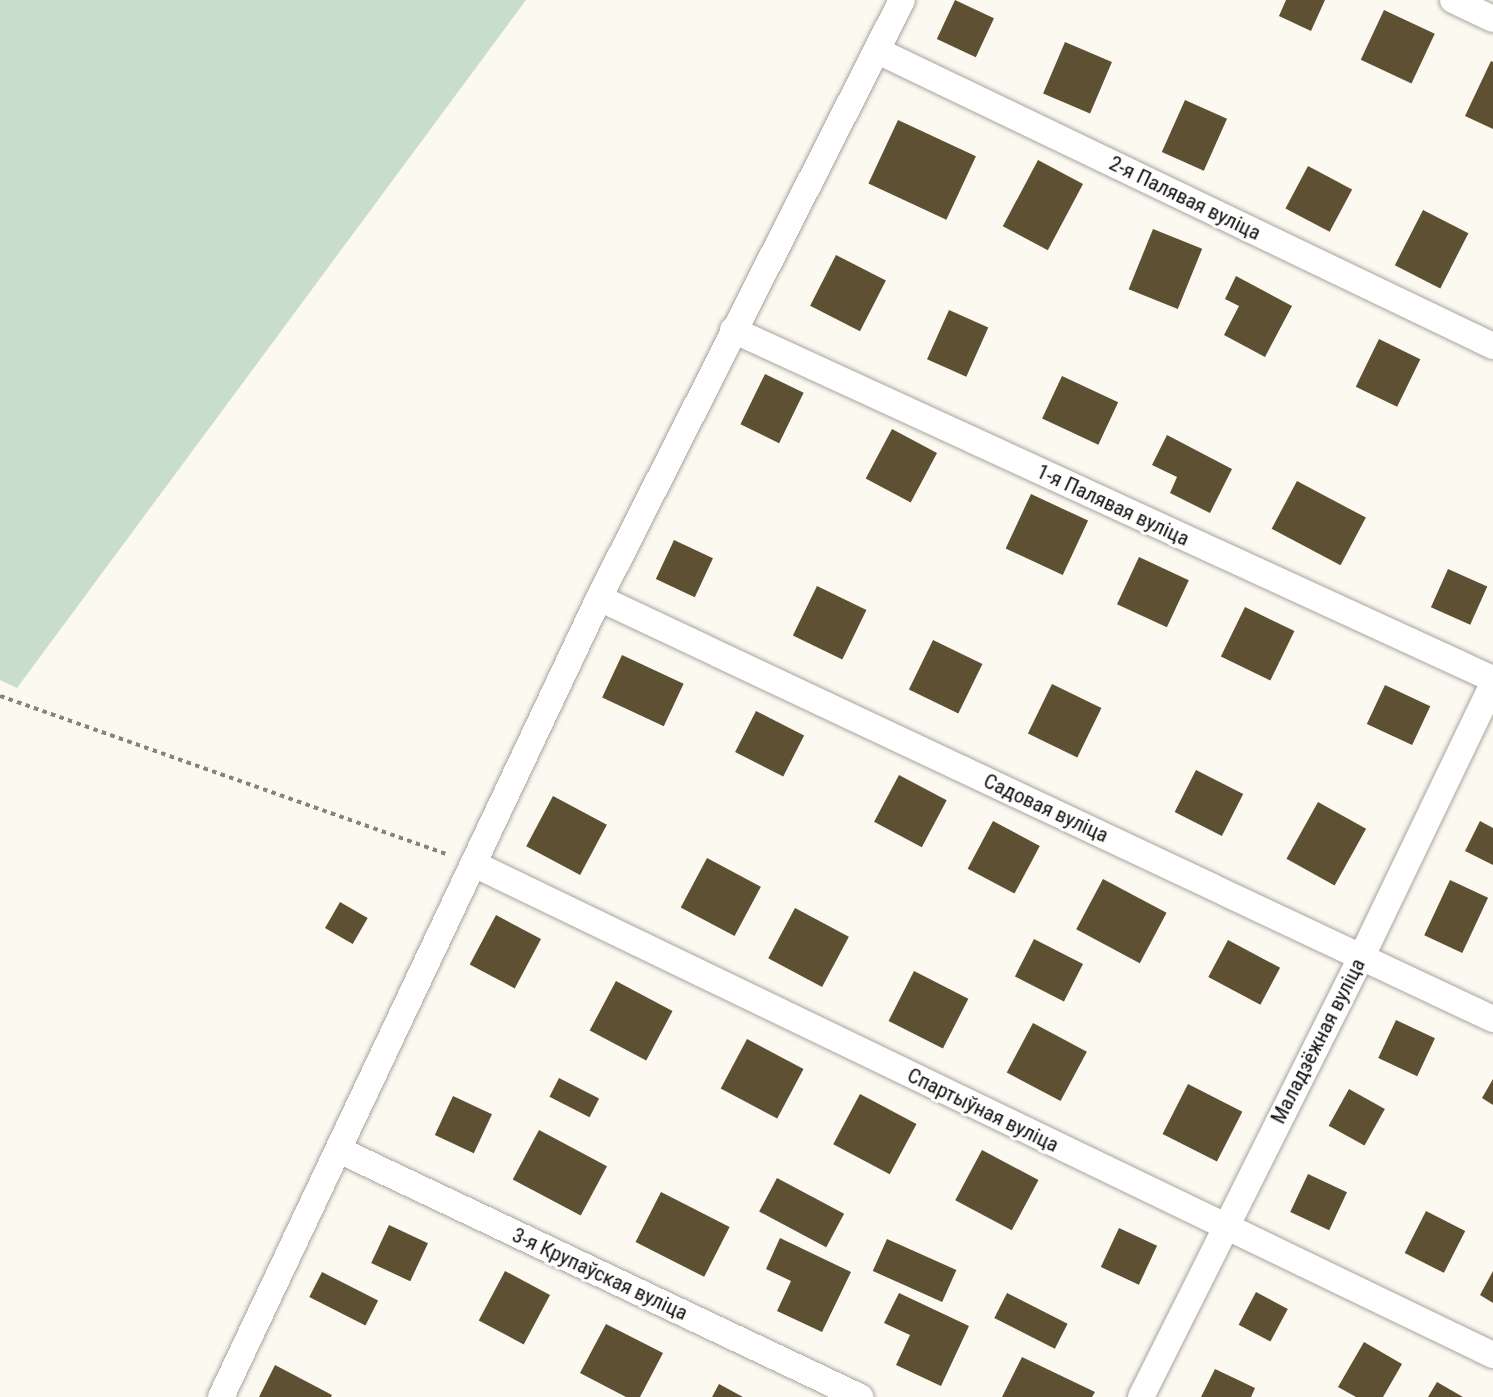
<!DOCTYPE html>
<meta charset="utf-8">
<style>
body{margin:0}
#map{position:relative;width:1493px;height:1397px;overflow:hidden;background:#fcf9f1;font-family:"Roboto Condensed",sans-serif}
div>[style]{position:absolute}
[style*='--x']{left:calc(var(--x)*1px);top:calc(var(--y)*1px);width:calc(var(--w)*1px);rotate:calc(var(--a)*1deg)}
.green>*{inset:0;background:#c8ddcb}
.building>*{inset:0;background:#5e5032;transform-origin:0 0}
.path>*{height:4px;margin-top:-2px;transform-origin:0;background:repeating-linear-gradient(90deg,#85837e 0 4.5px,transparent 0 9px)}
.roads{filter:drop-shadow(0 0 2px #a8a49e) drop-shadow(0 0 2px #a8a49e)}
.street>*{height:26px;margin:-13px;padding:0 13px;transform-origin:13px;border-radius:13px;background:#fff}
span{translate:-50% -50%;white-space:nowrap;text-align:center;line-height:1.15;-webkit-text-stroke:6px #fff;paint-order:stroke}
.street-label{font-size:21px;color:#12110e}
</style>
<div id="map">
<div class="green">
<div style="clip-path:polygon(0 0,526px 0,17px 688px,0 680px)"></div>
</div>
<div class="building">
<div style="left:955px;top:0;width:43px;height:43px;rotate:25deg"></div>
<div style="clip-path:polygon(1286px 0,1325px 0,1311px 31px,1279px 16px)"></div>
<div style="left:1384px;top:10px;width:56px;height:55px;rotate:25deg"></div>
<div style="left:1065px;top:42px;width:51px;height:56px;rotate:23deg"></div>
<div style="clip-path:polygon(1491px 61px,1493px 62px,1493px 129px,1465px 116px)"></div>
<div style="left:1185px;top:100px;width:46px;height:57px;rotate:24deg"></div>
<div style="left:898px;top:120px;width:86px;height:70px;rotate:25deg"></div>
<div style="left:1038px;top:160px;width:51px;height:75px;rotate:28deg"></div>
<div style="left:1308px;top:166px;width:50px;height:48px;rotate:28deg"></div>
<div style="left:1423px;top:210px;width:51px;height:62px;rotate:27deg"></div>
<div style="left:1153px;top:229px;width:53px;height:65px;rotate:22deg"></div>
<div style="left:836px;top:255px;width:56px;height:57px;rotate:27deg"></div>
<div style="clip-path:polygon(1236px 276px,1292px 306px,1265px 357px,1224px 335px,1239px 306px,1225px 299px)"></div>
<div style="left:949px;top:310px;width:43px;height:54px;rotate:24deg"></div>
<div style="left:1379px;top:339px;width:46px;height:53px;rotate:26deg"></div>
<div style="left:765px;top:374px;width:43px;height:56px;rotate:26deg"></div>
<div style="left:1062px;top:376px;width:62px;height:47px;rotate:25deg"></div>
<div style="left:892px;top:429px;width:51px;height:56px;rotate:28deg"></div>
<div style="clip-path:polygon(1167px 435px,1232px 469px,1210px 513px,1170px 493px,1177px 477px,1152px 465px)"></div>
<div style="left:1297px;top:481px;width:78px;height:54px;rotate:28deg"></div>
<div style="left:1031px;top:494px;width:63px;height:60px;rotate:25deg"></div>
<div style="left:674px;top:540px;width:43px;height:43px;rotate:25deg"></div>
<div style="left:1139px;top:557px;width:55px;height:52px;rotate:25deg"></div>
<div style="left:1448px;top:569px;width:43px;height:42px;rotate:24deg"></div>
<div style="left:817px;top:586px;width:55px;height:55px;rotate:26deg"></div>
<div style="left:1245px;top:607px;width:55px;height:55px;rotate:26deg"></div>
<div style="left:933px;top:640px;width:55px;height:55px;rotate:26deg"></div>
<div style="left:622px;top:655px;width:68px;height:47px;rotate:25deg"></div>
<div style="left:1052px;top:684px;width:55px;height:55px;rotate:26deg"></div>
<div style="left:1385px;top:685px;width:50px;height:43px;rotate:25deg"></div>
<div style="left:756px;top:711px;width:54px;height:46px;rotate:27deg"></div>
<div style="left:1196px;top:770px;width:53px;height:47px;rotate:27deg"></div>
<div style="left:899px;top:775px;width:54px;height:53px;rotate:28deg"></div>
<div style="left:553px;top:796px;width:61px;height:57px;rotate:28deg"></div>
<div style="left:1318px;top:802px;width:55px;height:65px;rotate:29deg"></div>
<div style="left:993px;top:821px;width:53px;height:54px;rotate:28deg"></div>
<div style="clip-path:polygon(1480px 821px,1493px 828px,1493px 865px,1465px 851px)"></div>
<div style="left:707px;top:858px;width:61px;height:56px;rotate:28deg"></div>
<div style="left:1103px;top:879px;width:72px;height:57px;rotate:28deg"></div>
<div style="left:1450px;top:880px;width:42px;height:61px;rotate:25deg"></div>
<div style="left:340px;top:902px;width:32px;height:30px;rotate:30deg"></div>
<div style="left:795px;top:908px;width:61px;height:57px;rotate:28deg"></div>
<div style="left:496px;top:915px;width:51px;height:56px;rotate:28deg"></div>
<div style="left:1034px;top:939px;width:55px;height:42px;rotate:27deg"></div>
<div style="left:1228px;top:940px;width:59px;height:42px;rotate:28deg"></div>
<div style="left:914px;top:971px;width:61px;height:56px;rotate:27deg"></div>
<div style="left:616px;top:981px;width:64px;height:56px;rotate:28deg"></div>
<div style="left:1396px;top:1020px;width:43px;height:42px;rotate:25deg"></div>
<div style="left:1033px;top:1023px;width:61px;height:56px;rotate:28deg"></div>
<div style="left:747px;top:1039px;width:64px;height:56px;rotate:28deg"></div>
<div style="left:559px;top:1078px;width:45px;height:21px;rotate:27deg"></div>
<div style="clip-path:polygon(1493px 1079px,1493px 1105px,1482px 1098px)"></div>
<div style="left:1188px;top:1084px;width:61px;height:56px;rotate:27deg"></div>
<div style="left:1349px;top:1089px;width:41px;height:42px;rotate:29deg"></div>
<div style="left:860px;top:1094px;width:64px;height:57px;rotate:28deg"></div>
<div style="left:453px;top:1096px;width:43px;height:43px;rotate:25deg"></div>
<div style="left:539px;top:1130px;width:77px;height:56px;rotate:28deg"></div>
<div style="left:982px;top:1150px;width:64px;height:57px;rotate:28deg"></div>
<div style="left:1308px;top:1174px;width:43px;height:42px;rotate:25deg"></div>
<div style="left:777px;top:1178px;width:76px;height:38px;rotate:28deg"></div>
<div style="left:661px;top:1192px;width:77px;height:56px;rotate:27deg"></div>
<div style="left:1426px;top:1211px;width:44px;height:47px;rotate:27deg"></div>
<div style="left:389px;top:1225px;width:43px;height:42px;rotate:25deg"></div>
<div style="left:1119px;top:1228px;width:42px;height:43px;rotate:25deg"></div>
<div style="clip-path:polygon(780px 1238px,851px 1272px,822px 1332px,777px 1311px,791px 1281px,766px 1269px)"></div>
<div style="left:887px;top:1239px;width:76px;height:35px;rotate:24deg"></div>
<div style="left:505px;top:1271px;width:51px;height:56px;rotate:28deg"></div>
<div style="clip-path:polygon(1493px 1271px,1493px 1303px,1480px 1295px)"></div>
<div style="left:322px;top:1272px;width:63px;height:28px;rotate:27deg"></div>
<div style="left:1256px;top:1292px;width:36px;height:37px;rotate:28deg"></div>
<div style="clip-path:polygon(899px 1293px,969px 1326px,941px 1386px,896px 1365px,910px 1335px,884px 1323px)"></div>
<div style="left:1007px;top:1293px;width:68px;height:28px;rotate:27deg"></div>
<div style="clip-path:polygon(606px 1324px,663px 1353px,640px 1397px,626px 1397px,580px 1373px)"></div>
<div style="clip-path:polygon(1364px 1342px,1402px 1364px,1383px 1397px,1356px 1397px,1338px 1387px)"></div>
<div style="clip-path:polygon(1022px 1357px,1095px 1392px,1092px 1397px,1002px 1397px)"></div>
<div style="clip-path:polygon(275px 1365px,332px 1395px,331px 1397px,259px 1397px)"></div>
<div style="clip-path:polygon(1215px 1369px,1255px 1388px,1251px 1397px,1201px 1397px)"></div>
<div style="clip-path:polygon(1437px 1382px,1463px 1397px,1428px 1397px)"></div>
<div style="clip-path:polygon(719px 1384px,743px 1397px,712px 1397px)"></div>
</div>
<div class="path">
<div style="--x:0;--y:696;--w:476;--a:19.5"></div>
</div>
<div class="roads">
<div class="street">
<div style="--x:1453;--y:0;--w:44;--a:25.4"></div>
<div style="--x:878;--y:51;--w:682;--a:25.63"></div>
<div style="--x:733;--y:330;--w:836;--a:24.67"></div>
<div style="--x:599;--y:598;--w:988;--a:25.22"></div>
<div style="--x:474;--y:864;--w:1131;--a:25.73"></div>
<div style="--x:339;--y:1150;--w:577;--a:25.37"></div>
<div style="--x:221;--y:1397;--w:884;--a:-64.68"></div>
<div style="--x:599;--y:598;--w:670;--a:-63.13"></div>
<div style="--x:1141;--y:1397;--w:493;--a:-63.4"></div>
<div style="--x:1362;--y:956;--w:302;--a:-64.3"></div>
</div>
</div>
<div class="street-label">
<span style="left:1185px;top:198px;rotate:26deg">2-я Палявая вуліца</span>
<span style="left:1113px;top:505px;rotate:25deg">1-я Палявая вуліца</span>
<span style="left:1046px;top:808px;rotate:25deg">Садовая вуліца</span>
<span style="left:1318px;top:1041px;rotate:-63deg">Маладзёжная вуліца</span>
<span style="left:983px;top:1110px;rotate:26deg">Спартыўная вуліца</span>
<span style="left:600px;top:1274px;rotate:25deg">3-я Крупаўская вуліца</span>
</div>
</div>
